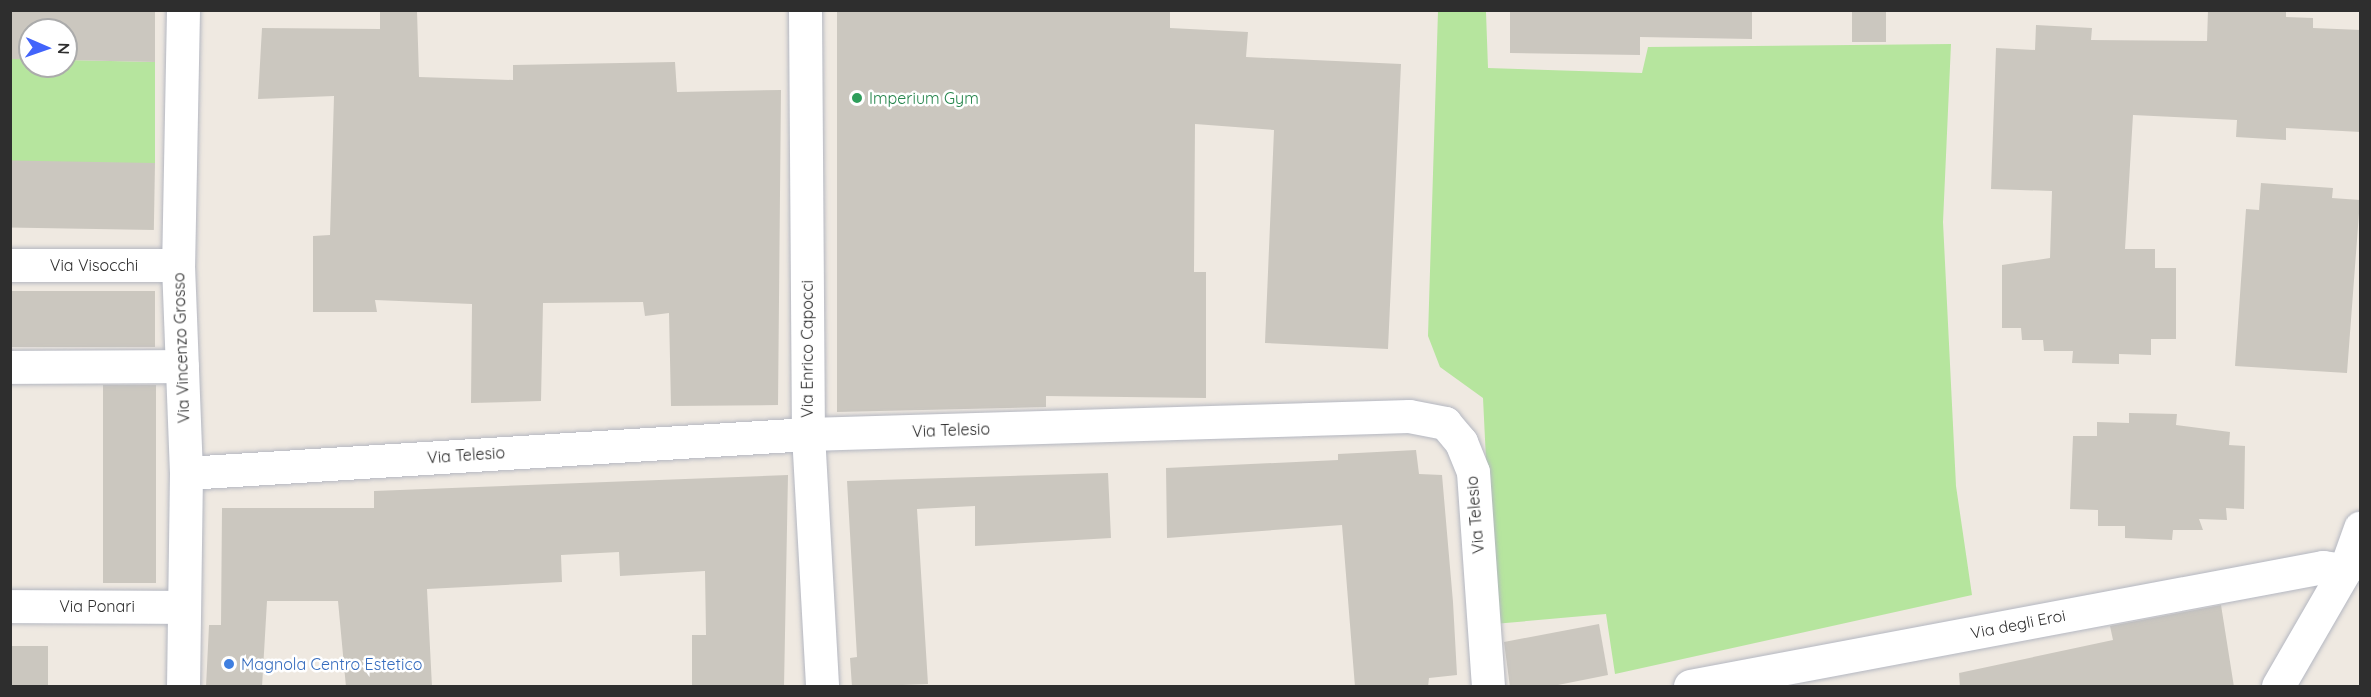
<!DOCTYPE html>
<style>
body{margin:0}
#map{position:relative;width:2371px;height:697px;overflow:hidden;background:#efe9e1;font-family:Quicksand,sans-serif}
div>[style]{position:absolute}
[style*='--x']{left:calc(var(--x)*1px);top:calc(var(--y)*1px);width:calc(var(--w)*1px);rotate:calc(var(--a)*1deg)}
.green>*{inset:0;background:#b6e59e}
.building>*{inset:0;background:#cbc7bf;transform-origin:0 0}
.roads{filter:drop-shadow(0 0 2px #b4b7c1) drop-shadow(0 0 2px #b4b7c1)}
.minor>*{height:33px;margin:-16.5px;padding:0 16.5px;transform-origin:16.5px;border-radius:16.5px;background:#fff}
.dots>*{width:16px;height:16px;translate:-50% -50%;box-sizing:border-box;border:3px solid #fff;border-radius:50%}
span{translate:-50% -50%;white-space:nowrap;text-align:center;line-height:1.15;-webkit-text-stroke:5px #fff;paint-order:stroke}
.leisure-label{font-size:16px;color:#27864d}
.left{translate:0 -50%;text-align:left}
.street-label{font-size:16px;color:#2e2e2e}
.shop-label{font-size:16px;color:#366cbe}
.frame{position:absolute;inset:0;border:12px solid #2e2e2e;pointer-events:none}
.north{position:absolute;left:18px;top:18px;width:60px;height:60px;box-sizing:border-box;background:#fff;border:2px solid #ababab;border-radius:50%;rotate:92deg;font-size:16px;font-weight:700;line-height:24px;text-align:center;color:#2e2e2e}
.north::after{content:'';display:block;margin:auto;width:21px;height:27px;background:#4264fb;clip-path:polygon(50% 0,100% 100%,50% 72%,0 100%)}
</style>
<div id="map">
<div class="green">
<div style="clip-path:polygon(1438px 11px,1486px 12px,1488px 68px,1642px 73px,1648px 47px,1951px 44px,1943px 222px,1956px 486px,1972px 595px,1615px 674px,1606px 614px,1494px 624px,1483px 398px,1440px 367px,1428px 336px)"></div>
<div style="clip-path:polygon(10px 59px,30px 59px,30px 66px,66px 66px,66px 60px,155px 62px,155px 163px,11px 171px)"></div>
</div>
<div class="building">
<div style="clip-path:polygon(10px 10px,155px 10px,155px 62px,66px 60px,66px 30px,30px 30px,30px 59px,10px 59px)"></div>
<div style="clip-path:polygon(380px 10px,417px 11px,419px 77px,513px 80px,513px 65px,675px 62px,677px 92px,781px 90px,778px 405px,671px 406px,669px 313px,645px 316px,643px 302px,543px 303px,541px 401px,471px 403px,472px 304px,375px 300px,377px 312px,313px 312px,313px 236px,330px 235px,334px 96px,258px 99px,262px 28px,380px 29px)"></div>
<div style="clip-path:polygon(837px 10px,1170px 10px,1170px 28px,1248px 32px,1246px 57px,1401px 64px,1388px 349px,1265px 343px,1274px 130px,1195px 124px,1194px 272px,1206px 272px,1206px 398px,1046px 396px,1046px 407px,837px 412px)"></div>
<div style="clip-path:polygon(1510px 10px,1752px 10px,1752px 39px,1640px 37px,1640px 55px,1510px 53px)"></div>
<div style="left:1852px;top:10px;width:34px;height:32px"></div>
<div style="clip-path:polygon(2208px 10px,2286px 10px,2286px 17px,2313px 18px,2313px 28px,2361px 30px,2361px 132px,2286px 128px,2286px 140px,2236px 137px,2237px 120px,2133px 115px,2125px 249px,2155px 249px,2155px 268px,2176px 268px,2176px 339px,2151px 339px,2151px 355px,2119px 354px,2119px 364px,2072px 363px,2073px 351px,2044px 351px,2043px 340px,2022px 340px,2021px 328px,2002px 328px,2002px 265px,2050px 258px,2052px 191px,1991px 189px,1996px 48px,2035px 50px,2036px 25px,2092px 28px,2091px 40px,2207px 41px)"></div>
<div style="left:155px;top:163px;width:67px;height:145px;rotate:91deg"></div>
<div style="clip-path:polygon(2261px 183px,2333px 188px,2332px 198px,2360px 200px,2347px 373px,2235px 366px,2246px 209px,2259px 210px)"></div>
<div style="left:155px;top:291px;width:56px;height:145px;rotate:90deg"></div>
<div style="left:103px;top:385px;width:53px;height:198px"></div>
<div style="clip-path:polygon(2129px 413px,2177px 414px,2176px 425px,2230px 432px,2229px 445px,2245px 446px,2244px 509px,2226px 508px,2227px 520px,2199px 519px,2203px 530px,2173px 530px,2172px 540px,2125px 538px,2125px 526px,2098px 526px,2098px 510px,2070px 509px,2073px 436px,2097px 436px,2097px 422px,2129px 423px)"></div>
<div style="clip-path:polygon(1416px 450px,1419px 474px,1442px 475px,1453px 602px,1457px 675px,1429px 678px,1428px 687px,1355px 687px,1342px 525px,1167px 538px,1166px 468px,1338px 460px,1338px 454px)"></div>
<div style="clip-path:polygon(1108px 473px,1111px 538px,975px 546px,975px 506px,917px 509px,928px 684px,852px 687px,850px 658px,857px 657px,847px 481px)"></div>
<div style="clip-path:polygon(788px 475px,784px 687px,692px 687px,692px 635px,706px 635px,705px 571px,620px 576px,619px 552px,561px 555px,562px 582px,427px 589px,432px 687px,346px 687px,338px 601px,267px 601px,262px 687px,206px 687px,209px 625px,221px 625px,222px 508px,374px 508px,374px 491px)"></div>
<div style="clip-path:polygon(2221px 605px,2234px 687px,1960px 687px,1959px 673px,2113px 640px,2110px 626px)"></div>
<div style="clip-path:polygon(1599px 624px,1608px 675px,1548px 687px,1510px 687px,1504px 642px)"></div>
<div style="left:10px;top:646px;width:38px;height:41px"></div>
</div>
<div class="roads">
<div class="minor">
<div style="--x:183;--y:10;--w:255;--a:91.1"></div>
<div style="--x:178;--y:265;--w:208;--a:87.8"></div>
<div style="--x:186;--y:473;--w:213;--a:90.8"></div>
<div style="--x:805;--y:10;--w:424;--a:89.6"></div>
<div style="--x:808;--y:434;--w:252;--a:86.8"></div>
<div style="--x:10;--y:265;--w:168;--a:0"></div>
<div style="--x:10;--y:367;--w:172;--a:-0.3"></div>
<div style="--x:186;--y:473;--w:623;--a:-3.59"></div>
<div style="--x:808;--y:434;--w:601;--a:-1.72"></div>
<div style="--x:1409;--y:416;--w:37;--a:11"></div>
<div style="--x:1445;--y:423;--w:25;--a:50"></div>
<div style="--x:1461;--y:442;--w:32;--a:68"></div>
<div style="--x:1473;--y:472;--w:215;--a:86"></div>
<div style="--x:10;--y:606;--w:173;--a:0.3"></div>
<div style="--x:1690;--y:686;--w:644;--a:-10.65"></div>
<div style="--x:2323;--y:567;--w:22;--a:8"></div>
<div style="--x:2278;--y:686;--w:134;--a:-60"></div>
<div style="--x:2345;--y:570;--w:45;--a:-70.3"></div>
</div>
</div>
<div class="dots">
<div style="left:857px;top:98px;background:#2e9e5b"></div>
<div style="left:229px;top:664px;background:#3f7fe0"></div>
</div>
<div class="leisure-label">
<span class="left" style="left:869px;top:98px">Imperium Gym</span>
</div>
<div class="street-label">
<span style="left:94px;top:265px">Via Visocchi</span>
<span style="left:181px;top:348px;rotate:-92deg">Via Vincenzo Grosso</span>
<span style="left:807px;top:349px;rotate:-90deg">Via Enrico Capocci</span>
<span style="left:951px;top:430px;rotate:-2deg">Via Telesio</span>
<span style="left:466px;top:455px;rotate:-4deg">Via Telesio</span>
<span style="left:1475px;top:515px;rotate:-95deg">Via Telesio</span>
<span style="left:97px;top:606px">Via Ponari</span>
<span style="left:2018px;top:624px;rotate:-11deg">Via degli Eroi</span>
</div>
<div class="shop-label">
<span class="left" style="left:241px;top:664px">Magnola Centro Estetico</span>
</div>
<div class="frame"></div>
<div class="north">N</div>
</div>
